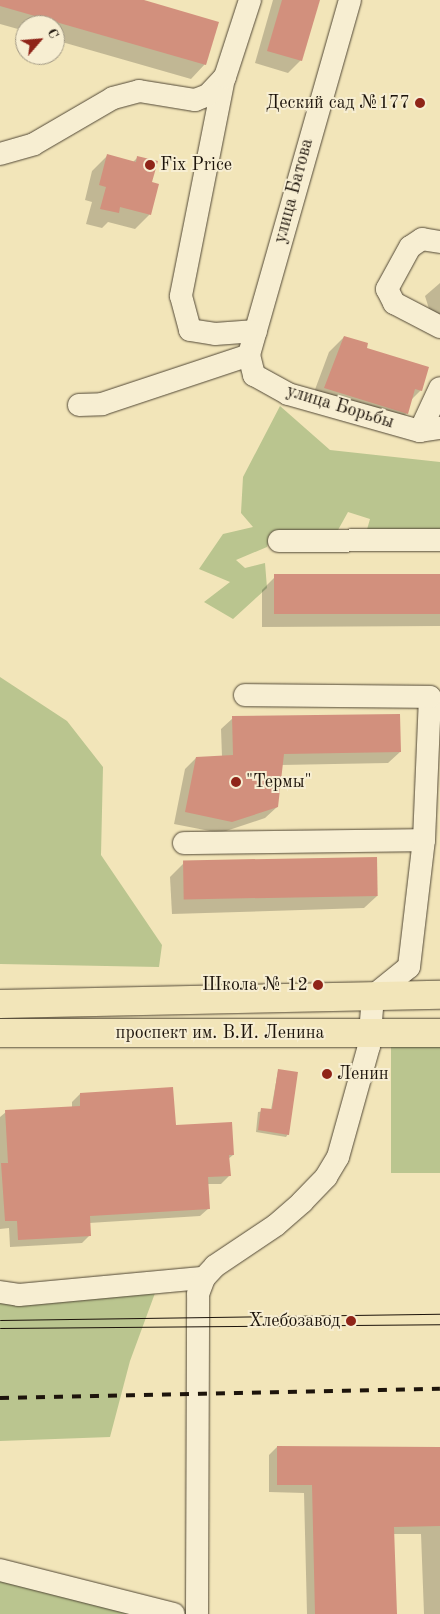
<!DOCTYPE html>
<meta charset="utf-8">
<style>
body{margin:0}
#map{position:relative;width:440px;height:1614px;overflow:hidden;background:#f2e5b9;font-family:"Old Standard TT",serif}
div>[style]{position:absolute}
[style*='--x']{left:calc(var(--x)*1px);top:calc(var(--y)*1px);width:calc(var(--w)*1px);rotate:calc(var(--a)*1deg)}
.green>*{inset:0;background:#bac58f;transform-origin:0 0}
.shadow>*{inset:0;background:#0003}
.building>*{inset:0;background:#d2907d;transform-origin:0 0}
.roads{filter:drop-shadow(0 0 1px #524836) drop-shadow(0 0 1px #524836)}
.minor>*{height:22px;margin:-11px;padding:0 11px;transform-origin:11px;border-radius:11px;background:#f7eed2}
.major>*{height:28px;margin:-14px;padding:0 14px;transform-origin:14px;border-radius:14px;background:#f2e5b9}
.tram>*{height:1px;margin:-0.5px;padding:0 0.5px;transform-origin:0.5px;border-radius:0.5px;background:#1d140b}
.rail>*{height:4px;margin-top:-2px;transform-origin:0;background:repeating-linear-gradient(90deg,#1d140b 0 9px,transparent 0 18px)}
.dots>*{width:14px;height:14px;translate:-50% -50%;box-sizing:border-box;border:2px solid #f7eed2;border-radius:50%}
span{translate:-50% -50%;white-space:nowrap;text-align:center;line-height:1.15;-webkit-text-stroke:4px #f7eed2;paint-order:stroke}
.poi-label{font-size:18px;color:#1d140b}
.right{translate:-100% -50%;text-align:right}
.left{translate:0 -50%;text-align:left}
.street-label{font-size:18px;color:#1d140b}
.north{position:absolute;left:15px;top:15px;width:50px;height:50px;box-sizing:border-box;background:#f7eed2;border:1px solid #a09782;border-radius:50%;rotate:63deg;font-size:14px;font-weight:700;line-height:20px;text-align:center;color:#1d140b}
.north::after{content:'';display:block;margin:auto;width:18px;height:22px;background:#8f2418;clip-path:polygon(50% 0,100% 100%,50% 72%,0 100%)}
</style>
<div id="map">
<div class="green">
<div style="clip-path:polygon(280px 406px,330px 450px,440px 462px,440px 532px,366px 533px,370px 519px,348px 512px,338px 530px,272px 533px,267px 547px,236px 560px,245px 568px,265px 563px,267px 588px,233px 619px,204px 602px,230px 582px,199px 569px,223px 534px,253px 527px,241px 513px,243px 477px)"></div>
<div style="clip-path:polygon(0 677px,67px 721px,103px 767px,101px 855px,162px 945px,159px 967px,0 964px)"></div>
<div style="left:391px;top:1047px;width:49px;height:126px"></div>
<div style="clip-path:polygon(158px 1285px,130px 1361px,110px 1437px,0 1441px,0 1298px)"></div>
<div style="clip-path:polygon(0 1579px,138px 1614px,0 1614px)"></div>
</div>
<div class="shadow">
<div style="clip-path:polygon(0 0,139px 0,205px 64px,191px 79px,55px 40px,55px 25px,25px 25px,25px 31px,0 24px)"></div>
<div style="clip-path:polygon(273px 0,319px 0,301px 60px,288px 73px,255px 63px)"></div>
<div style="clip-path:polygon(107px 156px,133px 162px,138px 157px,150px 214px,135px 229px,108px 222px,102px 228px,86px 224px,92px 202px,85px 200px,92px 171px)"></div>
<div style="clip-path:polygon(440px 283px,440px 327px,435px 328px,425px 296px)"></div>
<div style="clip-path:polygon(344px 337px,421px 390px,411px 400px,407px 413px,392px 428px,310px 403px,329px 352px)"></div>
<div style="clip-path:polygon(440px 576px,440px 626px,262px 627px,262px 590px,275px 577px)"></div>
<div style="clip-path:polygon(233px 718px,400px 752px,388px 763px,281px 765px,277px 807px,265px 818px,220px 833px,174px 824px,185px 769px,196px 758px,222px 757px,221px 729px)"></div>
<div style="clip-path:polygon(183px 864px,377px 896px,364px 908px,172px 914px,170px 877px)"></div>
<div style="clip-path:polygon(278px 1071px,288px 1134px,286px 1137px,256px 1132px,258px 1112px,271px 1110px)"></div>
<div style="clip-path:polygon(80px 1094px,175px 1127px,233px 1155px,228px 1159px,229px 1176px,221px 1184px,207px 1184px,209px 1208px,200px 1216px,89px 1223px,90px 1235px,82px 1243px,10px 1247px,9px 1228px,0 1229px,0 1117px,6px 1112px,72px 1108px,72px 1102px)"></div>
<div style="clip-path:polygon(277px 1447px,440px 1448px,440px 1614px,424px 1614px,421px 1534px,393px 1534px,395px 1614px,307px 1614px,304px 1493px,269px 1492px,269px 1455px)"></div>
</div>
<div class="building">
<div style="clip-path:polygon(0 0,144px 0,219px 22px,206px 65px,0 6px)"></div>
<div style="clip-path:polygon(282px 0,320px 0,302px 61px,267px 51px)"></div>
<div style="clip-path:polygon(107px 154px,136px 162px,137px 156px,158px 161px,152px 182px,159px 184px,151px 215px,120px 207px,119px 213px,100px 209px,106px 187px,99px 185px)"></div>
<div style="clip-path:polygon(344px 336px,368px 343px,367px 348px,429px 367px,422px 391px,415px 389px,408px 414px,324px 388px)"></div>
<div style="left:440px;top:574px;width:40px;height:166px;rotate:90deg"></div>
<div style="clip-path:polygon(400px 714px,401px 752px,284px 754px,278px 807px,232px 822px,185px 812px,196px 757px,233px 755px,232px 716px)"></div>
<div style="left:377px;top:857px;width:39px;height:194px;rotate:89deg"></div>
<div style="clip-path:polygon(278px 1069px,298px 1072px,289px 1135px,258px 1130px,261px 1108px,272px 1109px)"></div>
<div style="clip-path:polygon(173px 1087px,176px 1125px,232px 1122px,234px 1155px,229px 1155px,231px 1176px,208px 1177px,210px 1209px,90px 1216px,91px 1236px,18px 1240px,17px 1221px,5px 1221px,1px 1163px,8px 1163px,5px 1110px,80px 1106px,80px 1093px)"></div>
<div style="clip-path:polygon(277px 1446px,440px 1447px,440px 1526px,394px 1527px,397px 1614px,315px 1614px,312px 1485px,277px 1485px)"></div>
</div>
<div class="roads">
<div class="minor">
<div style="--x:350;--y:0;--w:369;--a:105.9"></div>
<div style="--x:249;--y:355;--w:21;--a:76"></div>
<div style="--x:254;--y:375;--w:39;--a:29"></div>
<div style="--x:288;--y:394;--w:137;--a:15.7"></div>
<div style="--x:420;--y:431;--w:20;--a:-9"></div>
<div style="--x:224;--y:78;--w:222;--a:101.2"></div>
<div style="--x:181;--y:296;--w:35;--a:75"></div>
<div style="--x:190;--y:330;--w:25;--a:9"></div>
<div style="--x:215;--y:334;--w:41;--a:-4.2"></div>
<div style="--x:0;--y:154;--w:35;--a:-16"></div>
<div style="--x:34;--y:144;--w:91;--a:-30.2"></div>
<div style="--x:113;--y:98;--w:27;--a:-15"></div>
<div style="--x:139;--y:91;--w:57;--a:9.1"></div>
<div style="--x:195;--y:100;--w:14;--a:-21"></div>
<div style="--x:208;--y:95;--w:25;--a:-47"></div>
<div style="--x:225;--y:77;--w:81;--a:-72"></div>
<div style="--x:440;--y:242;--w:18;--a:-171"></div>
<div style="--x:422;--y:239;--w:14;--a:146"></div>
<div style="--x:410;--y:247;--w:48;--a:118.7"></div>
<div style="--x:387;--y:289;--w:16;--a:63"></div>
<div style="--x:394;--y:303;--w:52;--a:27.6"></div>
<div style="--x:79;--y:405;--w:23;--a:-2"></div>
<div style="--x:102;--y:404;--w:155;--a:-18.4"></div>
<div style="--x:420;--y:431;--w:47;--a:-65.1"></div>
<div style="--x:279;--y:541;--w:161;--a:-0.4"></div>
<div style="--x:184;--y:843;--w:240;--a:-0.7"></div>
<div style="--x:0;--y:1292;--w:19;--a:9"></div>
<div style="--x:19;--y:1295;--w:186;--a:-5.3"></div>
<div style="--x:0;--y:1570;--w:179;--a:14.2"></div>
<div style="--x:197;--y:1614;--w:320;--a:-89.8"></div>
<div style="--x:198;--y:1294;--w:17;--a:-69"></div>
<div style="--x:204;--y:1278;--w:16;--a:-47"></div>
<div style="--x:215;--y:1266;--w:73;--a:-33.9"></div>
<div style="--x:276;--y:1225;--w:35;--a:-41"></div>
<div style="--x:302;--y:1202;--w:35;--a:-46"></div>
<div style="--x:326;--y:1177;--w:23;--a:-59"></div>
<div style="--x:338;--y:1157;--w:115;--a:-74.4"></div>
<div style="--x:369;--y:1046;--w:50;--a:-85.4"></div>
<div style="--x:373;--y:996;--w:46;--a:-38.9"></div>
<div style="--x:409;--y:967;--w:128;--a:-83.3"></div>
<div style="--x:424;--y:840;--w:143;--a:-87.6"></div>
<div style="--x:430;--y:697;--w:185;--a:-179.4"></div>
</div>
<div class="major">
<div style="--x:0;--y:1004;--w:440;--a:-1.2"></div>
<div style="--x:0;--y:1033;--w:440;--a:0"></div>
</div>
</div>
<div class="tram">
<div style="--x:0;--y:1320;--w:440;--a:-0.8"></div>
<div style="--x:0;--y:1328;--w:440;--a:-0.5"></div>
</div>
<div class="rail">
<div style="--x:0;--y:1398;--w:440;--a:-1.2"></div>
</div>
<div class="dots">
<div style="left:420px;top:103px;background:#8f2418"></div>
<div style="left:150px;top:165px;background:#8f2418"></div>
<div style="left:236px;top:782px;background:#8f2418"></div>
<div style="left:318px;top:985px;background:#8f2418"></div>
<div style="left:327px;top:1074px;background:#8f2418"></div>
<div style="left:351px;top:1321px;background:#8f2418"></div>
</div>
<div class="poi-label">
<span class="right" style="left:410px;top:103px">Деский сад №177</span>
<span class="left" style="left:160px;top:165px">Fix Price</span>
<span class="left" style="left:246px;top:782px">"Термы"</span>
<span class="right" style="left:308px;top:985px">Школа № 12</span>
<span class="left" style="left:337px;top:1074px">Ленин</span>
<span class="right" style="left:340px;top:1321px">Хлебозавод</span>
</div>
<div class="street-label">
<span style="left:294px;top:191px;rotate:-75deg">улица Батова</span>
<span style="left:340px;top:407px;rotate:17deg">улица Борьбы</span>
<span style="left:220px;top:1033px">проспект им. В.И. Ленина</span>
</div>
<div class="north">С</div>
</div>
